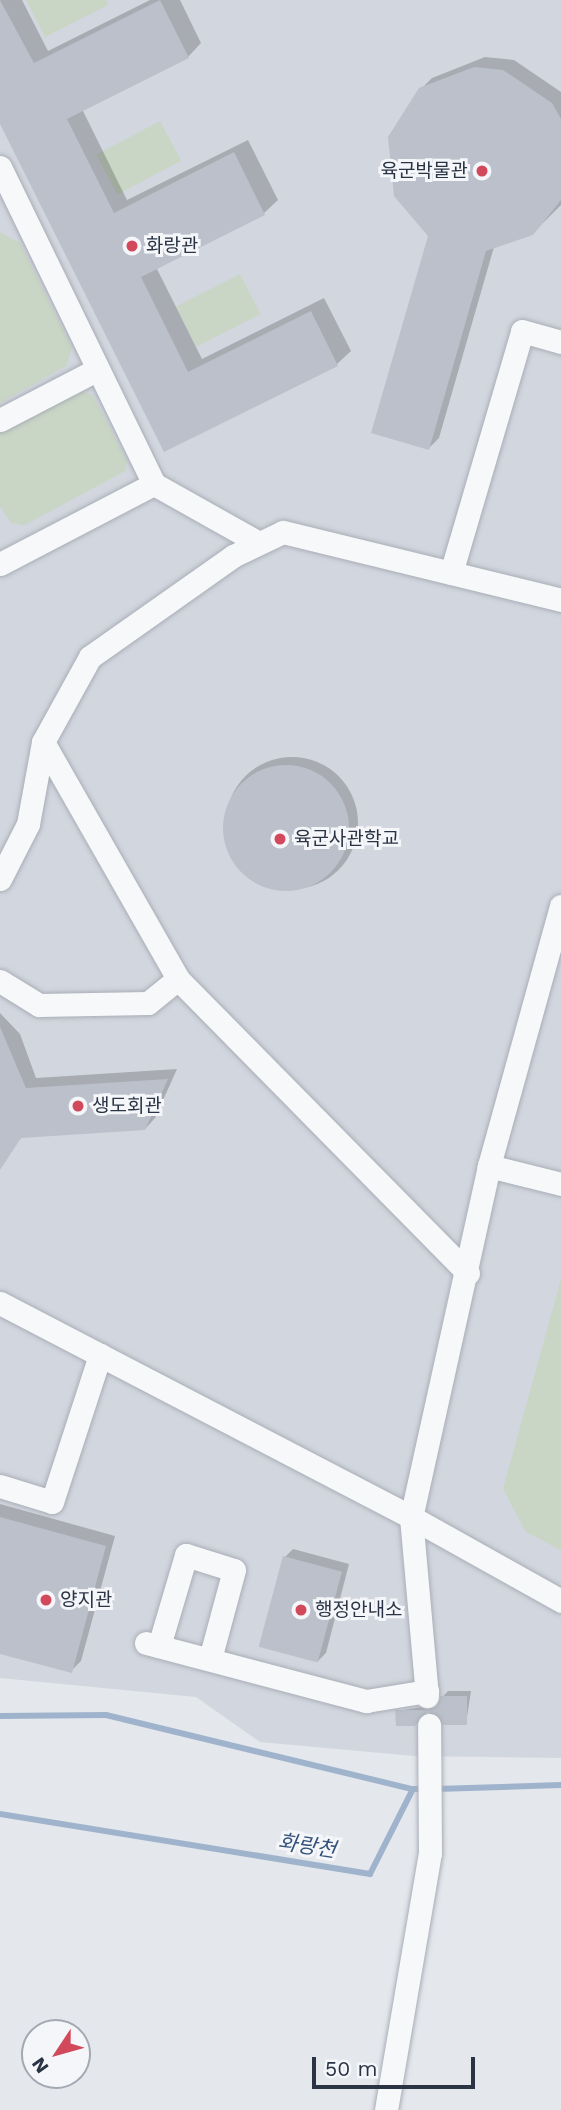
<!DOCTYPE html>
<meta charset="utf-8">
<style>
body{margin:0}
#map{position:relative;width:561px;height:2110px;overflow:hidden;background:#e4e7ec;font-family:"Work Sans","Noto Sans KR",sans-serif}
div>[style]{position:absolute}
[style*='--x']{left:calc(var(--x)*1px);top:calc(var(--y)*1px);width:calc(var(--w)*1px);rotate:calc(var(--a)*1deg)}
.built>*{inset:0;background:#d2d6de}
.green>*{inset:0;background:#c9d6c5;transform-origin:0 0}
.shadow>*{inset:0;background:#0003}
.round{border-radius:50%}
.stream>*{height:6px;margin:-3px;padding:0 3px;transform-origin:3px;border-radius:3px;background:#9fb4cc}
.building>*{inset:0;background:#bbc0ca;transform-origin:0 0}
.roads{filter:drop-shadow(0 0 2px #a9aeb7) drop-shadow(0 0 2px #a9aeb7)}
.minor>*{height:23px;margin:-11.5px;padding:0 11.5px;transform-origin:11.5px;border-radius:11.5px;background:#f7f8fa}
.dots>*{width:19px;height:19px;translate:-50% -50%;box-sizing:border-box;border:4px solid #f4f6f9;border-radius:50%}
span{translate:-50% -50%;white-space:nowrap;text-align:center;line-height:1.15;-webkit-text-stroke:6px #f4f6f9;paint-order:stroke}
.poi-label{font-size:19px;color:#2b3445}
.right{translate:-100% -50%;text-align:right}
.left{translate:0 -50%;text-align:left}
.water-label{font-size:21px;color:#34527a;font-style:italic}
.north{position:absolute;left:21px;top:2019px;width:70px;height:70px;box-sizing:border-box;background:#f4f6f9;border:2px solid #a4a8b1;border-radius:50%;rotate:234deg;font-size:19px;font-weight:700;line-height:28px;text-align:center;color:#2b3445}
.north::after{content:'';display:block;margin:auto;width:24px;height:32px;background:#d1495b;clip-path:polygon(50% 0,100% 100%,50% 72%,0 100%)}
.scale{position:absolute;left:312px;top:2057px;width:163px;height:32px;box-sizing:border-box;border:4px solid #2b3445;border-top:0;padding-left:9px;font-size:21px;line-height:24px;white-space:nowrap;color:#2b3445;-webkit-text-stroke:5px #f4f6f9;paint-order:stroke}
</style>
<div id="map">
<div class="built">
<div style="clip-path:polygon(0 0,561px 0,561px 1758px,414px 1756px,260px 1742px,196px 1697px,0 1678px)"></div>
</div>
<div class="green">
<div style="clip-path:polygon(26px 0,106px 0,108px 5px,45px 37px)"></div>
<div style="left:160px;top:121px;width:45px;height:72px;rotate:62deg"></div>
<div style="clip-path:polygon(0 232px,20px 243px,72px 347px,66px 366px,0 403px)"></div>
<div style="left:240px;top:274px;width:45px;height:72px;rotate:63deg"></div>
<div style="clip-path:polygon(75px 389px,93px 395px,127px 461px,125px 471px,25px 525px,11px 523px,0 506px,0 428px)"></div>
<div style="clip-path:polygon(561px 1279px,561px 1550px,526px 1532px,503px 1489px)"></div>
</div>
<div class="shadow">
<div style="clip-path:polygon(0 0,22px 0,48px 51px,150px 0,180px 0,201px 43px,188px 57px,82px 109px,127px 200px,248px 140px,278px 200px,264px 213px,156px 267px,202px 359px,324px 298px,351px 351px,337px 364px,165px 450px,0 120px)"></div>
<div style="clip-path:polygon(485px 57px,514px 60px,561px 92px,561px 205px,532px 234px,494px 247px,439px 438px,429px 448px,429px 235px,421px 89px,432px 78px)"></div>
<div class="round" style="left:226px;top:757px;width:132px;height:132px"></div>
<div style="clip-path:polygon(0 1013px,20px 1034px,36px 1078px,177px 1069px,155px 1118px,145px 1129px,24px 1136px,0 1156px)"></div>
<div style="clip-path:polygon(0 1504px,115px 1536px,81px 1661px,71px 1671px,0 1652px)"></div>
<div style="clip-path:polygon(293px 1549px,349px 1564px,326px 1653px,318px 1661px,285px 1557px)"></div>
<div style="clip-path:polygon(448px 1691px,471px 1691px,466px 1723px,444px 1723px,428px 1709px,414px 1724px,397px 1711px,435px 1705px)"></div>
</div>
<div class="stream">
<div style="--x:0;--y:1716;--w:106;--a:-0.5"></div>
<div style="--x:106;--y:1715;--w:316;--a:13.6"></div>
<div style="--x:436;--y:1789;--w:125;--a:-1.8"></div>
<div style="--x:0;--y:1814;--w:375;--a:9.2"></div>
<div style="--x:370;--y:1874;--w:95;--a:-63.2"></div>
<div style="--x:413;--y:1789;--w:12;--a:0"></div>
</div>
<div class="building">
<div style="clip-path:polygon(0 0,34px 63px,160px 0,189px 58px,67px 119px,114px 213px,234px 152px,265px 215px,141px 277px,188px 372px,311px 311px,338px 366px,164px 452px,0 124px)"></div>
<div style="clip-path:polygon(474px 67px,503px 70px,552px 103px,561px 119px,561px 200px,533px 235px,486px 251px,429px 450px,371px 433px,428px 236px,394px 196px,388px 137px,419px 88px)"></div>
<div class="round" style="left:223px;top:765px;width:126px;height:126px"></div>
<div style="clip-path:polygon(0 1027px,26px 1088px,168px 1079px,145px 1130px,21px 1138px,0 1170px)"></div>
<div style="clip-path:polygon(0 1517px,106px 1546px,72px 1673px,0 1654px)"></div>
<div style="left:283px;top:1556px;width:61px;height:94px;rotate:15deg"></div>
<div style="clip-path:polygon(441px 1696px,467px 1696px,467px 1725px,443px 1725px,428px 1711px,415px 1726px,396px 1726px,395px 1710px,429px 1710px)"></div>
</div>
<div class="roads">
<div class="minor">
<div style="--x:0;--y:167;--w:352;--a:64.1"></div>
<div style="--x:154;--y:484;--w:120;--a:29.3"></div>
<div style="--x:0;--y:420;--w:110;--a:-27.5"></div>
<div style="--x:0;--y:564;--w:174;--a:-27.5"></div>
<div style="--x:451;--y:573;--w:252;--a:-73.6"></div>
<div style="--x:522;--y:331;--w:41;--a:15.8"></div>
<div style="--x:43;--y:742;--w:273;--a:60.3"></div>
<div style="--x:178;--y:979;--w:413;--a:45.4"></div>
<div style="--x:0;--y:879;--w:62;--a:-63"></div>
<div style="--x:28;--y:824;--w:83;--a:-79.6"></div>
<div style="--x:43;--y:742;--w:97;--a:-61.1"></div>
<div style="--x:90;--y:657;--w:175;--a:-35.2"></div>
<div style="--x:233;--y:556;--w:55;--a:-25.6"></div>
<div style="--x:283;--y:532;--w:286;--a:13.7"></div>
<div style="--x:561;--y:906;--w:270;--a:105.5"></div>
<div style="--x:489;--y:1166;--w:360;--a:102.5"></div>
<div style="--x:411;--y:1517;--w:172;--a:29.2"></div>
<div style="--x:0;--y:981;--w:46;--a:31.6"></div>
<div style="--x:39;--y:1005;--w:109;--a:-1.1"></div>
<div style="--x:148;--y:1003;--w:38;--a:-39"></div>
<div style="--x:489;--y:1166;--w:74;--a:14"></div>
<div style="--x:0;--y:1303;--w:463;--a:27.5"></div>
<div style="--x:411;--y:1517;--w:180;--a:84.9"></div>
<div style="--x:0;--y:1486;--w:54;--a:17.1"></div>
<div style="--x:52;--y:1502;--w:155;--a:-71.9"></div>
<div style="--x:146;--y:1643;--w:228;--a:14.8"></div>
<div style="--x:366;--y:1701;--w:62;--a:-9.3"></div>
<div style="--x:159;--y:1646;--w:95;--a:-73.5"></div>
<div style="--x:186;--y:1555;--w:50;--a:17.4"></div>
<div style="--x:234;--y:1570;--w:92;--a:105.1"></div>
<div style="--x:386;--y:2110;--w:261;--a:-80.3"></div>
<div style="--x:430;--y:1853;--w:128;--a:-90.4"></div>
</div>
</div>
<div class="dots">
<div style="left:482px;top:171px;background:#d1495b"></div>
<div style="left:132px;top:246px;background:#d1495b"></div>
<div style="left:280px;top:839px;background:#d1495b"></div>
<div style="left:78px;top:1106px;background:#d1495b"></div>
<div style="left:46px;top:1600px;background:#d1495b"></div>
<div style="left:301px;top:1610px;background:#d1495b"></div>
</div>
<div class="poi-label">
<span class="right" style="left:468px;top:171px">육군박물관</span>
<span class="left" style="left:146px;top:246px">화랑관</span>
<span class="left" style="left:294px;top:839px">육군사관학교</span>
<span class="left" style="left:92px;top:1106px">생도회관</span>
<span class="left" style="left:60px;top:1600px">양지관</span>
<span class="left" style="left:315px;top:1610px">행정안내소</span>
</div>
<div class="water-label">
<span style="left:307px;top:1846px;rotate:9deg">화랑천</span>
</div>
<div class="north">N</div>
<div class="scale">50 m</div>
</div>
